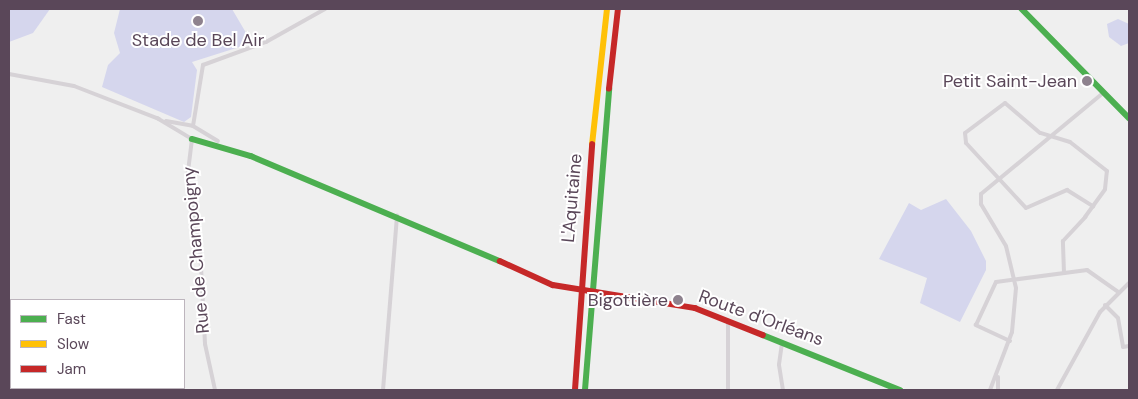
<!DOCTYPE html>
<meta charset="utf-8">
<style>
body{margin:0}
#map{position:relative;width:1138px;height:399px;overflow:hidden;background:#efefef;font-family:"DM Sans",sans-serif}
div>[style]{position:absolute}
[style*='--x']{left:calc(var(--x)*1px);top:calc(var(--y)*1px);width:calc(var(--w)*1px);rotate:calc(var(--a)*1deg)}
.green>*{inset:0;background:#d5d6ed}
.street>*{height:4px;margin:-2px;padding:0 2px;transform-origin:2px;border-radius:2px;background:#d6d2d6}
.fast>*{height:5.5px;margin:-2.75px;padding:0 2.75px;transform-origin:2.75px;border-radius:2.75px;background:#4caf50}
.slow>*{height:5.5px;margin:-2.75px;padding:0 2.75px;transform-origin:2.75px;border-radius:2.75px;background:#ffc107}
.jam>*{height:5.5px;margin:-2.75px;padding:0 2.75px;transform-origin:2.75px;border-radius:2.75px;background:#c62828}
.dots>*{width:14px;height:14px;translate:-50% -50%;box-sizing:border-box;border:2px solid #fff;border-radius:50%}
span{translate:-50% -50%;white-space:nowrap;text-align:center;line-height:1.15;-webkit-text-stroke:4px #fff;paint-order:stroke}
.poi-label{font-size:18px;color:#5a4759}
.right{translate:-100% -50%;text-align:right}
.street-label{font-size:18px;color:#5a4759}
.frame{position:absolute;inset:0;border:10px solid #5a4759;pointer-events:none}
.legend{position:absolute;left:10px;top:299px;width:175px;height:90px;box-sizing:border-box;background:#fff;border:1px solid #bdb5bd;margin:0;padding:6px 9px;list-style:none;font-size:15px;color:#5a4759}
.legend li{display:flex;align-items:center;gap:10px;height:25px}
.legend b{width:25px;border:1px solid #bdb5bd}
</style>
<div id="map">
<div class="green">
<div style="clip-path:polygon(9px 9px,50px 9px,33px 33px,9px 42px)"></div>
<div style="clip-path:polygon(120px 9px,232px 9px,252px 43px,192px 62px,197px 70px,191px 117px,184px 122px,102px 87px,108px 65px,120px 53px,114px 33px)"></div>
<div style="clip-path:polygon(1118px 19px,1129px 24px,1129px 43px,1121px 46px,1109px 37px,1107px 24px)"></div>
<div style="clip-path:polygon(946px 199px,971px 231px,986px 261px,986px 270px,960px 322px,920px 303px,927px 278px,879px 259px,909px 203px,921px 210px)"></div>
</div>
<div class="street">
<div style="--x:9;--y:74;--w:66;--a:10.5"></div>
<div style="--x:74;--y:86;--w:91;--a:21.2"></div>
<div style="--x:157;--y:118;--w:41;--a:31"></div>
<div style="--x:192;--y:139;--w:38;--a:97"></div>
<div style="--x:187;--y:177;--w:72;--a:79.6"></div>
<div style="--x:200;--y:248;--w:96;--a:87"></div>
<div style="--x:205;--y:344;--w:47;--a:77.7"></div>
<div style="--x:166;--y:121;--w:27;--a:10"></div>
<div style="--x:193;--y:126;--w:62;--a:-80.7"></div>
<div style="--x:203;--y:65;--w:67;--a:-20.1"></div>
<div style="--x:266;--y:42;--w:68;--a:-29.2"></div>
<div style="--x:193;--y:126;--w:29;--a:31"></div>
<div style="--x:1064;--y:273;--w:32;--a:-92"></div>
<div style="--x:1063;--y:241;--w:33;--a:-47"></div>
<div style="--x:1085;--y:217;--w:34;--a:-54"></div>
<div style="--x:1105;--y:189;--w:18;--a:-84"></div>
<div style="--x:1107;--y:171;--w:47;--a:-141.9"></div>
<div style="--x:1070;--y:142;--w:31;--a:-163"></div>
<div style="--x:1040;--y:133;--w:46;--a:-139.4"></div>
<div style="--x:1005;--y:103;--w:50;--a:143.1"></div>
<div style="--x:965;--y:133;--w:10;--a:84"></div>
<div style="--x:966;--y:143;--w:88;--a:47.3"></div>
<div style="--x:1026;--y:208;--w:45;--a:-23.7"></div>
<div style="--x:1067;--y:190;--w:31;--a:32"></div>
<div style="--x:1105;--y:305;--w:18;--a:45"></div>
<div style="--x:1118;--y:318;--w:29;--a:80"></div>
<div style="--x:1123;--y:347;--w:6;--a:-9"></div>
<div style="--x:728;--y:321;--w:69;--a:90"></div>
<div style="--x:1010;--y:341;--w:38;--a:-155"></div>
<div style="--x:976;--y:325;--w:47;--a:-65.1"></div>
<div style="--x:996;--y:282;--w:92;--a:-7.5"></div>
<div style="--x:1087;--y:270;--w:38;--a:35"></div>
<div style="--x:782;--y:343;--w:22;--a:98"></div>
<div style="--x:779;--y:365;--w:25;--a:81"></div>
<div style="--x:383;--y:390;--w:175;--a:-85.4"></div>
<div style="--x:990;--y:390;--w:62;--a:-69.2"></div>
<div style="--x:1012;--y:332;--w:44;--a:-84.8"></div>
<div style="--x:1016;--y:288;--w:43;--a:-103.4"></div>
<div style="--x:1006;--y:246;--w:49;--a:-120.8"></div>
<div style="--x:981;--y:204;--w:10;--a:-90"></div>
<div style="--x:981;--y:194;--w:158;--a:-39.6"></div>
<div style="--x:998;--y:390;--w:13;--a:-90"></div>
<div style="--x:1057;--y:390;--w:89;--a:-61.1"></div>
<div style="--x:1100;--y:312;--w:41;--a:-45"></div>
</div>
<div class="fast">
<div style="--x:1022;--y:9;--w:153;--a:45.5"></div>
<div style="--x:192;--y:139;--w:61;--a:16.1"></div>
<div style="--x:251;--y:156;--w:270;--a:22.9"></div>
<div style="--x:763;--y:335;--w:148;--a:21.9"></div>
<div style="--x:585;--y:390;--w:302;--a:-85.4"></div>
</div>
<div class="slow">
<div style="--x:592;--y:145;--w:137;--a:-83.7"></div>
</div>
<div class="jam">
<div style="--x:609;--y:89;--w:81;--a:-83.6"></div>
<div style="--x:500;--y:261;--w:58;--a:24.4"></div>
<div style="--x:553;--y:285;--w:144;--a:9.2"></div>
<div style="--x:695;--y:308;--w:73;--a:21.7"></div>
<div style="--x:575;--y:390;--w:246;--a:-86"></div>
</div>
<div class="dots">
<div style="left:198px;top:21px;background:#8e828e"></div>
<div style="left:1087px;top:81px;background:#8e828e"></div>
<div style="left:678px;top:300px;background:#8e828e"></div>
</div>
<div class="poi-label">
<span style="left:198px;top:40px">Stade de Bel Air</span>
<span class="right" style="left:1077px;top:81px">Petit Saint-Jean</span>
<span class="right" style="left:668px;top:300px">Bigottière</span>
</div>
<div class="street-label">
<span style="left:572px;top:198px;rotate:-85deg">L'Aquitaine</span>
<span style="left:196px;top:250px;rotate:-95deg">Rue de Champoigny</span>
<span style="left:761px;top:318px;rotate:20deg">Route d'Orléans</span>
</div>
<div class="frame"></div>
<ul class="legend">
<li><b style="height:6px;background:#4caf50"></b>Fast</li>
<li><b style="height:6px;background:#ffc107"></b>Slow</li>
<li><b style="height:6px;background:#c62828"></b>Jam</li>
</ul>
</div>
